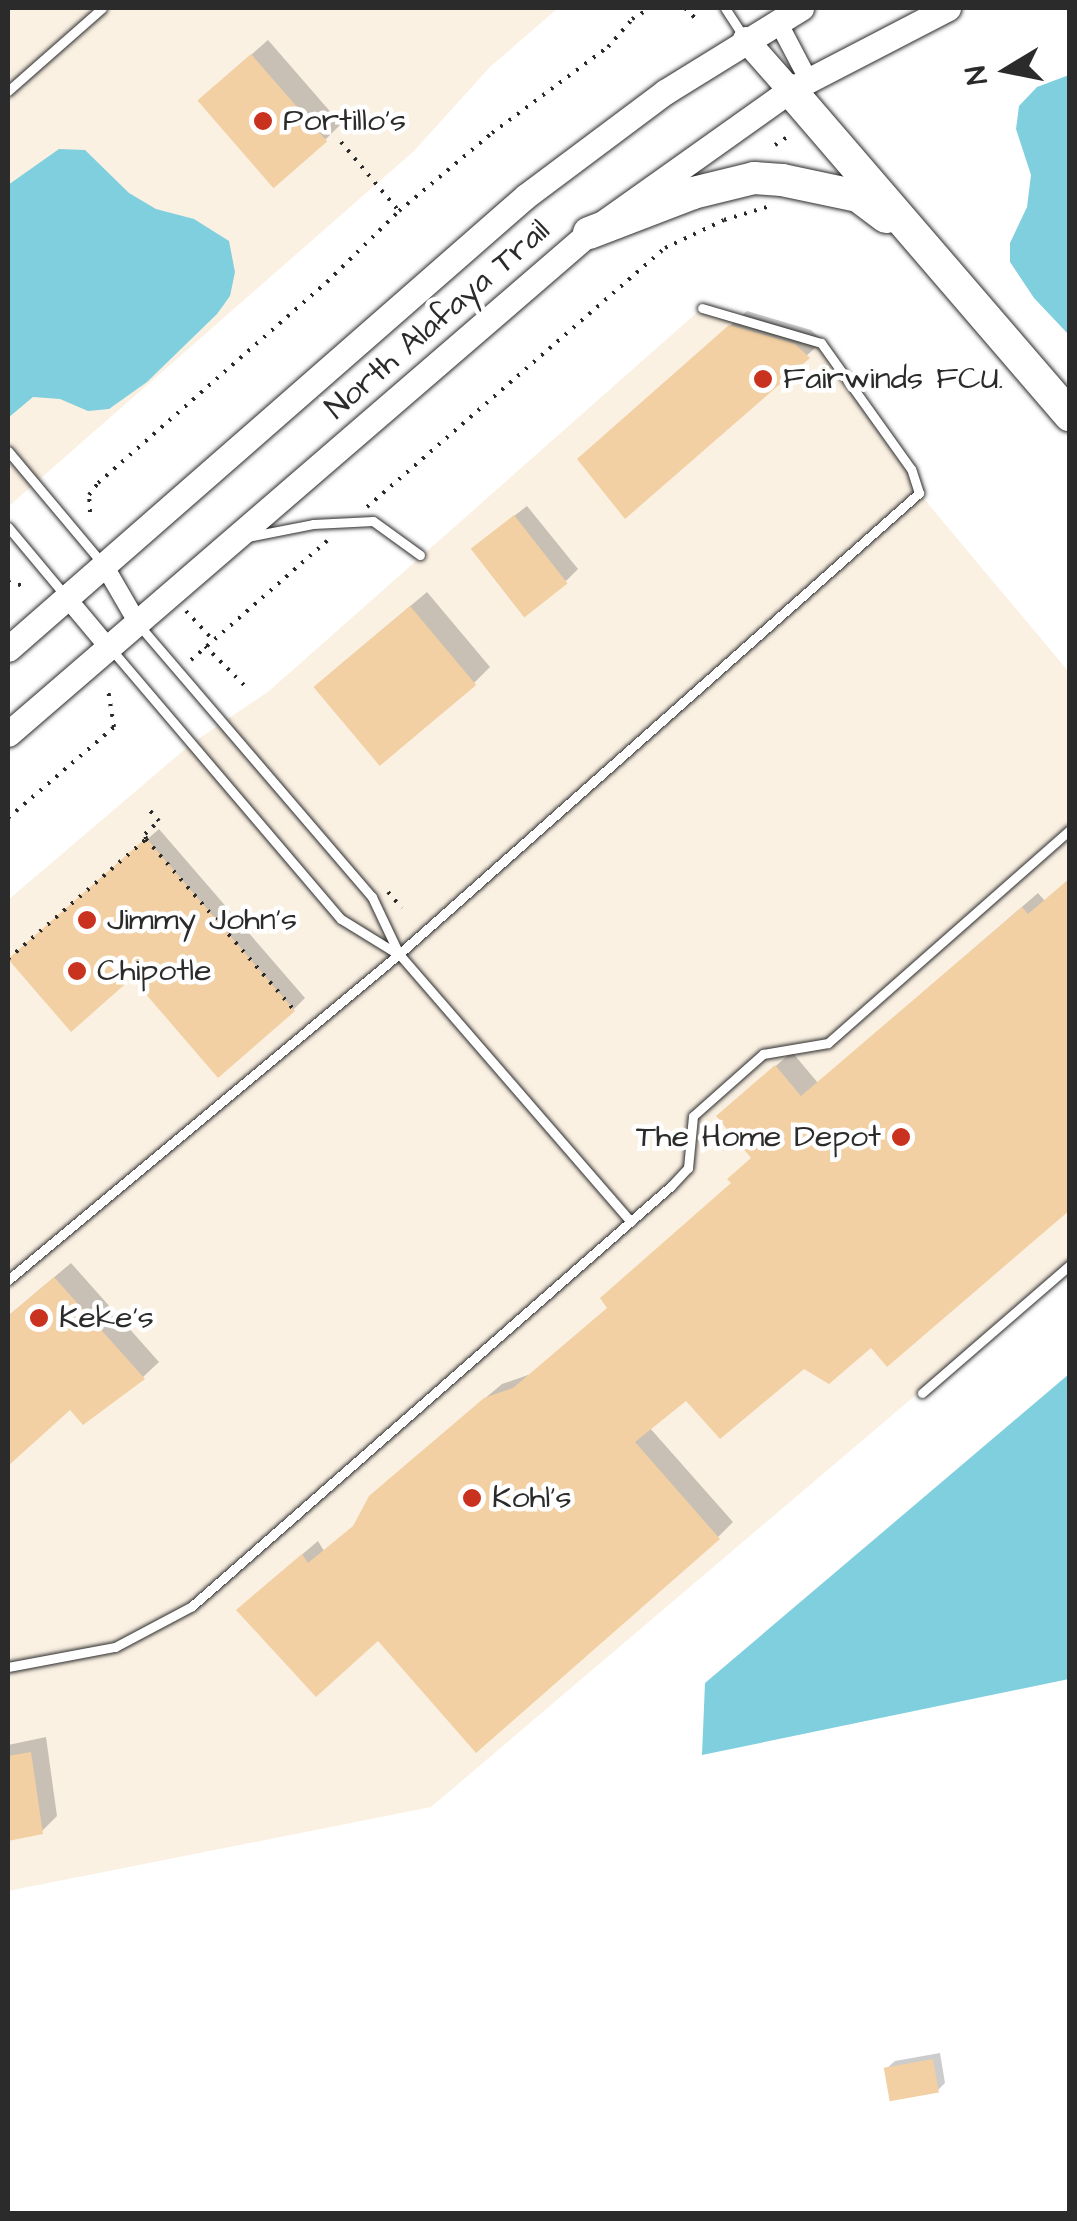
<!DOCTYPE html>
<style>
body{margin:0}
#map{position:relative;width:1077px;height:2221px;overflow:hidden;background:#fff;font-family:"Architects Daughter",sans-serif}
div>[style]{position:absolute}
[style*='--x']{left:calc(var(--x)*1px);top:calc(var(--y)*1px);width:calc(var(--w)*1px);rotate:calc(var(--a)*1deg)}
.built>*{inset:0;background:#fbf1e3}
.water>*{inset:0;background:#80cfde}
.shadow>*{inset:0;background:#0003}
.building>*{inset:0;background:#f2d0a3;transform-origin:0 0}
.path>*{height:4px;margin-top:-2px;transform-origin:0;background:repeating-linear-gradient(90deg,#2b2b2b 0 2.5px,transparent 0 10.5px)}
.roads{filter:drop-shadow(0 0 2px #2b2b2b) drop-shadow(0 0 2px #2b2b2b)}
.service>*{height:9px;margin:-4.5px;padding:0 4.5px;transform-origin:4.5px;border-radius:4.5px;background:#fff}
.minor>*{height:18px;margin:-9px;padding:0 9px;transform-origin:9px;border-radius:9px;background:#fff}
.secondary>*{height:25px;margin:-12.5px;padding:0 12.5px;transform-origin:12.5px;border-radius:12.5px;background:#fff}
.motorway>*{height:32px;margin:-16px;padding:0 16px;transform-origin:16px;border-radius:16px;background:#fff}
.dots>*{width:28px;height:28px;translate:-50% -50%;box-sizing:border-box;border:5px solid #fff;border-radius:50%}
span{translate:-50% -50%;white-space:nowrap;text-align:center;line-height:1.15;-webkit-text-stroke:9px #fff;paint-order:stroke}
.poi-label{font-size:32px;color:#2b2b2b}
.left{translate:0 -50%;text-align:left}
.right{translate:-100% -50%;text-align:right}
.street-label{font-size:32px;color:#2b2b2b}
.frame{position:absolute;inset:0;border:10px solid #2b2b2b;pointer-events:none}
.north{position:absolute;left:957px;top:20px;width:100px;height:100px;-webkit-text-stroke:8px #fff;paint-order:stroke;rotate:260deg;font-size:28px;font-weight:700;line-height:40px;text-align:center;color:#2b2b2b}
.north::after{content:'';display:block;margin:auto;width:35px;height:45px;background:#2b2b2b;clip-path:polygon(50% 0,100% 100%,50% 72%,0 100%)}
</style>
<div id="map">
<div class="built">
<div style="clip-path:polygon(8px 8px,558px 8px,490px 67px,414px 151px,8px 507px)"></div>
<div style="clip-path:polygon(702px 308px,821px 343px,910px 469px,919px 493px,1069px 672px,1069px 1265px,431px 1807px,8px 1891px,8px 900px,191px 744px,269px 691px)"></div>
</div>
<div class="water">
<div style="clip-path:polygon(1069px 75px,1070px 75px,1069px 335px,1034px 298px,1010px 262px,1010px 243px,1027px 207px,1031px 175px,1016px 129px,1019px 106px,1037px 87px)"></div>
<div style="clip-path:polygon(59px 149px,85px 150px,129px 193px,156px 209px,194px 219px,229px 241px,235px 272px,230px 296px,217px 314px,147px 382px,109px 409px,88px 411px,60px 399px,33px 397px,8px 418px,8px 185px)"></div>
<div style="clip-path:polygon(1069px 1374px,1069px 1679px,702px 1755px,705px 1683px)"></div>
</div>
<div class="shadow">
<div style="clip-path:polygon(268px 40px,341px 124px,325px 140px,217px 85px)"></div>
<div style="clip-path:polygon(747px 311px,811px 330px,823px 341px,625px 516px,595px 444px)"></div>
<div style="clip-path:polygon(527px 506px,578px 569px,566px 581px,486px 538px)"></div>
<div style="clip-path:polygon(427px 592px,490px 667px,474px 683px,333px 671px)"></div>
<div style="clip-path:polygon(159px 829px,305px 998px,293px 1010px,23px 947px)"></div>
<div style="clip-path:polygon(1038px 893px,1045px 901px,871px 1344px,686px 1397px,649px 1427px,733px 1522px,718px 1537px,477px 1749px,378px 1637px,254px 1595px,318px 1541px,324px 1551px,358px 1523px,387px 1481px,502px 1384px,531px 1374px,610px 1307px,733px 1182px,753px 1157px,734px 1102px,792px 1052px,818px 1083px)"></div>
<div style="clip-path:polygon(71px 1263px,159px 1362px,143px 1377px,70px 1407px,8px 1462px,8px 1316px)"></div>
<div style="clip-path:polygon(46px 1737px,57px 1816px,41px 1832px,8px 1839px,8px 1745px)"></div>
<div style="clip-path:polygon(940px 2053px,945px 2083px,938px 2090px,887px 2068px,895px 2061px)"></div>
</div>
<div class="building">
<div style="left:251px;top:54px;width:116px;height:71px;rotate:49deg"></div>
<div style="clip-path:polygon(729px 325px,795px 344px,810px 358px,625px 519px,577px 459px)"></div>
<div style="left:514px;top:515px;width:87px;height:55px;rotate:52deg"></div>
<div style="left:410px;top:606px;width:103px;height:126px;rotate:50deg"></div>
<div style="clip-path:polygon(146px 838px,295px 1011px,218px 1078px,132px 978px,71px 1032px,8px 959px)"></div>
<div style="clip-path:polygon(1070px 878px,1070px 1210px,887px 1367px,871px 1348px,829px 1384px,804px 1369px,720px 1439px,686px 1401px,635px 1442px,720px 1539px,476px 1753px,378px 1641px,316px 1697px,236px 1610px,302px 1554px,308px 1563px,353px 1526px,369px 1496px,484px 1398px,513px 1388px,607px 1308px,600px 1298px,731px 1183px,727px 1179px,751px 1158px,716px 1116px,775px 1065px,801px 1096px,1022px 907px,1028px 914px)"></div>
<div style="clip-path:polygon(54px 1277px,145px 1379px,83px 1425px,70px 1410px,8px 1466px,8px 1316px)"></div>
<div style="clip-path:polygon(31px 1752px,43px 1834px,8px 1841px,8px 1756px)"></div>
<div style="left:933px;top:2059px;width:34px;height:50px;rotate:80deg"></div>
</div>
<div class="path">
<div style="--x:685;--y:8;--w:18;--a:45"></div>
<div style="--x:341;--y:142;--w:90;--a:50"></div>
<div style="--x:775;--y:145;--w:20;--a:-33"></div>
<div style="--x:367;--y:507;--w:395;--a:-41"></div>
<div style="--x:665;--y:248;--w:65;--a:-25.4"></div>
<div style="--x:724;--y:220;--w:45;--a:-16.8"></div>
<div style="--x:90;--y:512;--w:17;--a:-93"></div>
<div style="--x:89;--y:495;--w:15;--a:-53"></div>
<div style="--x:98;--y:483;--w:305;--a:-41.3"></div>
<div style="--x:327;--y:282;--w:101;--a:-44.6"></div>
<div style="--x:399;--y:211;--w:121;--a:-40"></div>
<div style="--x:492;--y:133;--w:144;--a:-36.6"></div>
<div style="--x:608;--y:47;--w:37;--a:-49"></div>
<div style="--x:632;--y:19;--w:21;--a:-31"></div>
<div style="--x:8;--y:582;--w:16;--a:14"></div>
<div style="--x:186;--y:611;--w:40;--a:47"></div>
<div style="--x:205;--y:646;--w:55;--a:45"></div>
<div style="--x:191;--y:660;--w:184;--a:-41.2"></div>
<div style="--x:8;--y:818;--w:140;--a:-40.6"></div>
<div style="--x:114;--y:727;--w:36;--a:-99"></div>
<div style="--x:146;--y:839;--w:5;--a:-101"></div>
<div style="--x:145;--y:834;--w:19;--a:-43"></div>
<div style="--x:159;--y:821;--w:20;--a:-131"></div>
<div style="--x:388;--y:892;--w:21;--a:49"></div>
<div style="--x:8;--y:959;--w:183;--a:-41"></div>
<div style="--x:146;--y:839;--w:228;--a:49.1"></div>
</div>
<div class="roads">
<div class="service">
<div style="--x:725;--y:8;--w:37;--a:57"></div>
<div style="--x:8;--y:91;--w:125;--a:-41.4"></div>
<div style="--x:8;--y:451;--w:146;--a:50"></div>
<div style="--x:8;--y:527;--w:87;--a:50.1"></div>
<div style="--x:247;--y:537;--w:67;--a:-11.1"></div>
<div style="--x:313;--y:524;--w:60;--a:-2.9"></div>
<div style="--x:373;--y:521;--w:58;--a:35.9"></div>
<div style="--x:138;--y:624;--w:360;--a:49.4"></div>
<div style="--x:372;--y:897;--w:63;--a:64.7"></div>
<div style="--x:399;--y:954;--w:354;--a:49.1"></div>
<div style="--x:111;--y:649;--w:355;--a:49.6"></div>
<div style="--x:341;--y:919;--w:65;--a:31.7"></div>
<div style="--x:8;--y:1280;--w:509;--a:-39.82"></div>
<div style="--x:399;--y:954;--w:695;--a:-41.56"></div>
<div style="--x:919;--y:493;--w:25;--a:-108"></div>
<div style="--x:911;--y:469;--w:155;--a:-125.5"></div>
<div style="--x:821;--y:343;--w:124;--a:-163.6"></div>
<div style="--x:922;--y:1393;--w:196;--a:-40.9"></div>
<div style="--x:8;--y:1667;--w:109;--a:-10.6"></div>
<div style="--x:115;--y:1647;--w:87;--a:-28"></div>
<div style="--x:192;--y:1606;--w:637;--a:-41.25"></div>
<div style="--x:671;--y:1186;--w:25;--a:-47"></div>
<div style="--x:688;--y:1168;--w:52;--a:-84.5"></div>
<div style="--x:693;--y:1116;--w:94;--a:-41.5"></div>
<div style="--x:763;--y:1054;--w:66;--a:-9.6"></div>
<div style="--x:828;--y:1043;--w:322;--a:-41.4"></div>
</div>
<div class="minor">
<div style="--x:777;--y:20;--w:67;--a:62.3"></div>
<div style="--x:104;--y:565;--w:66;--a:59.9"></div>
<div style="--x:67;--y:598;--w:64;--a:50.1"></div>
</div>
<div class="secondary">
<div style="--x:745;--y:39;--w:68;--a:48.6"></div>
<div style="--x:8;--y:649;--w:688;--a:-41.17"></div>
<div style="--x:526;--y:196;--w:174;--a:-36.8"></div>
<div style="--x:665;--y:92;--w:160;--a:-31.7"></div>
<div style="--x:8;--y:734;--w:767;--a:-40.77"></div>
<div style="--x:589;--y:233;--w:247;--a:-35.4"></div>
<div style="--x:790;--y:90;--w:178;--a:-27.4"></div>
</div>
<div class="motorway">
<div style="--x:790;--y:90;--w:429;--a:49.3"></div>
<div style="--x:589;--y:233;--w:111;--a:-21"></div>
<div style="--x:693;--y:193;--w:63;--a:-13.8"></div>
<div style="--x:754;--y:178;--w:28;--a:4"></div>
<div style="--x:782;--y:180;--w:78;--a:11.9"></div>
<div style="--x:858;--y:196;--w:35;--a:37"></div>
</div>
</div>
<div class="dots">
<div style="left:263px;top:121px;background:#c8321e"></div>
<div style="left:763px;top:379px;background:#c8321e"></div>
<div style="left:87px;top:920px;background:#c8321e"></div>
<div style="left:77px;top:971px;background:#c8321e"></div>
<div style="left:901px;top:1137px;background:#c8321e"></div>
<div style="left:39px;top:1318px;background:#c8321e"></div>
<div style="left:472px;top:1498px;background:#c8321e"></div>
</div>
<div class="poi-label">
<span class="left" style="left:283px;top:121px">Portillo's</span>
<span class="left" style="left:783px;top:379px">Fairwinds FCU.</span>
<span class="left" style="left:107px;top:920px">Jimmy John's</span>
<span class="left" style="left:97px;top:971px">Chipotle</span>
<span class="right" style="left:881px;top:1137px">The Home Depot</span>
<span class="left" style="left:59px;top:1318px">Keke's</span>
<span class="left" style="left:492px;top:1498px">Kohl's</span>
</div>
<div class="street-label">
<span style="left:438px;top:320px;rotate:-41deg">North Alafaya Trail</span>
</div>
<div class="frame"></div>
<div class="north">N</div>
</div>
